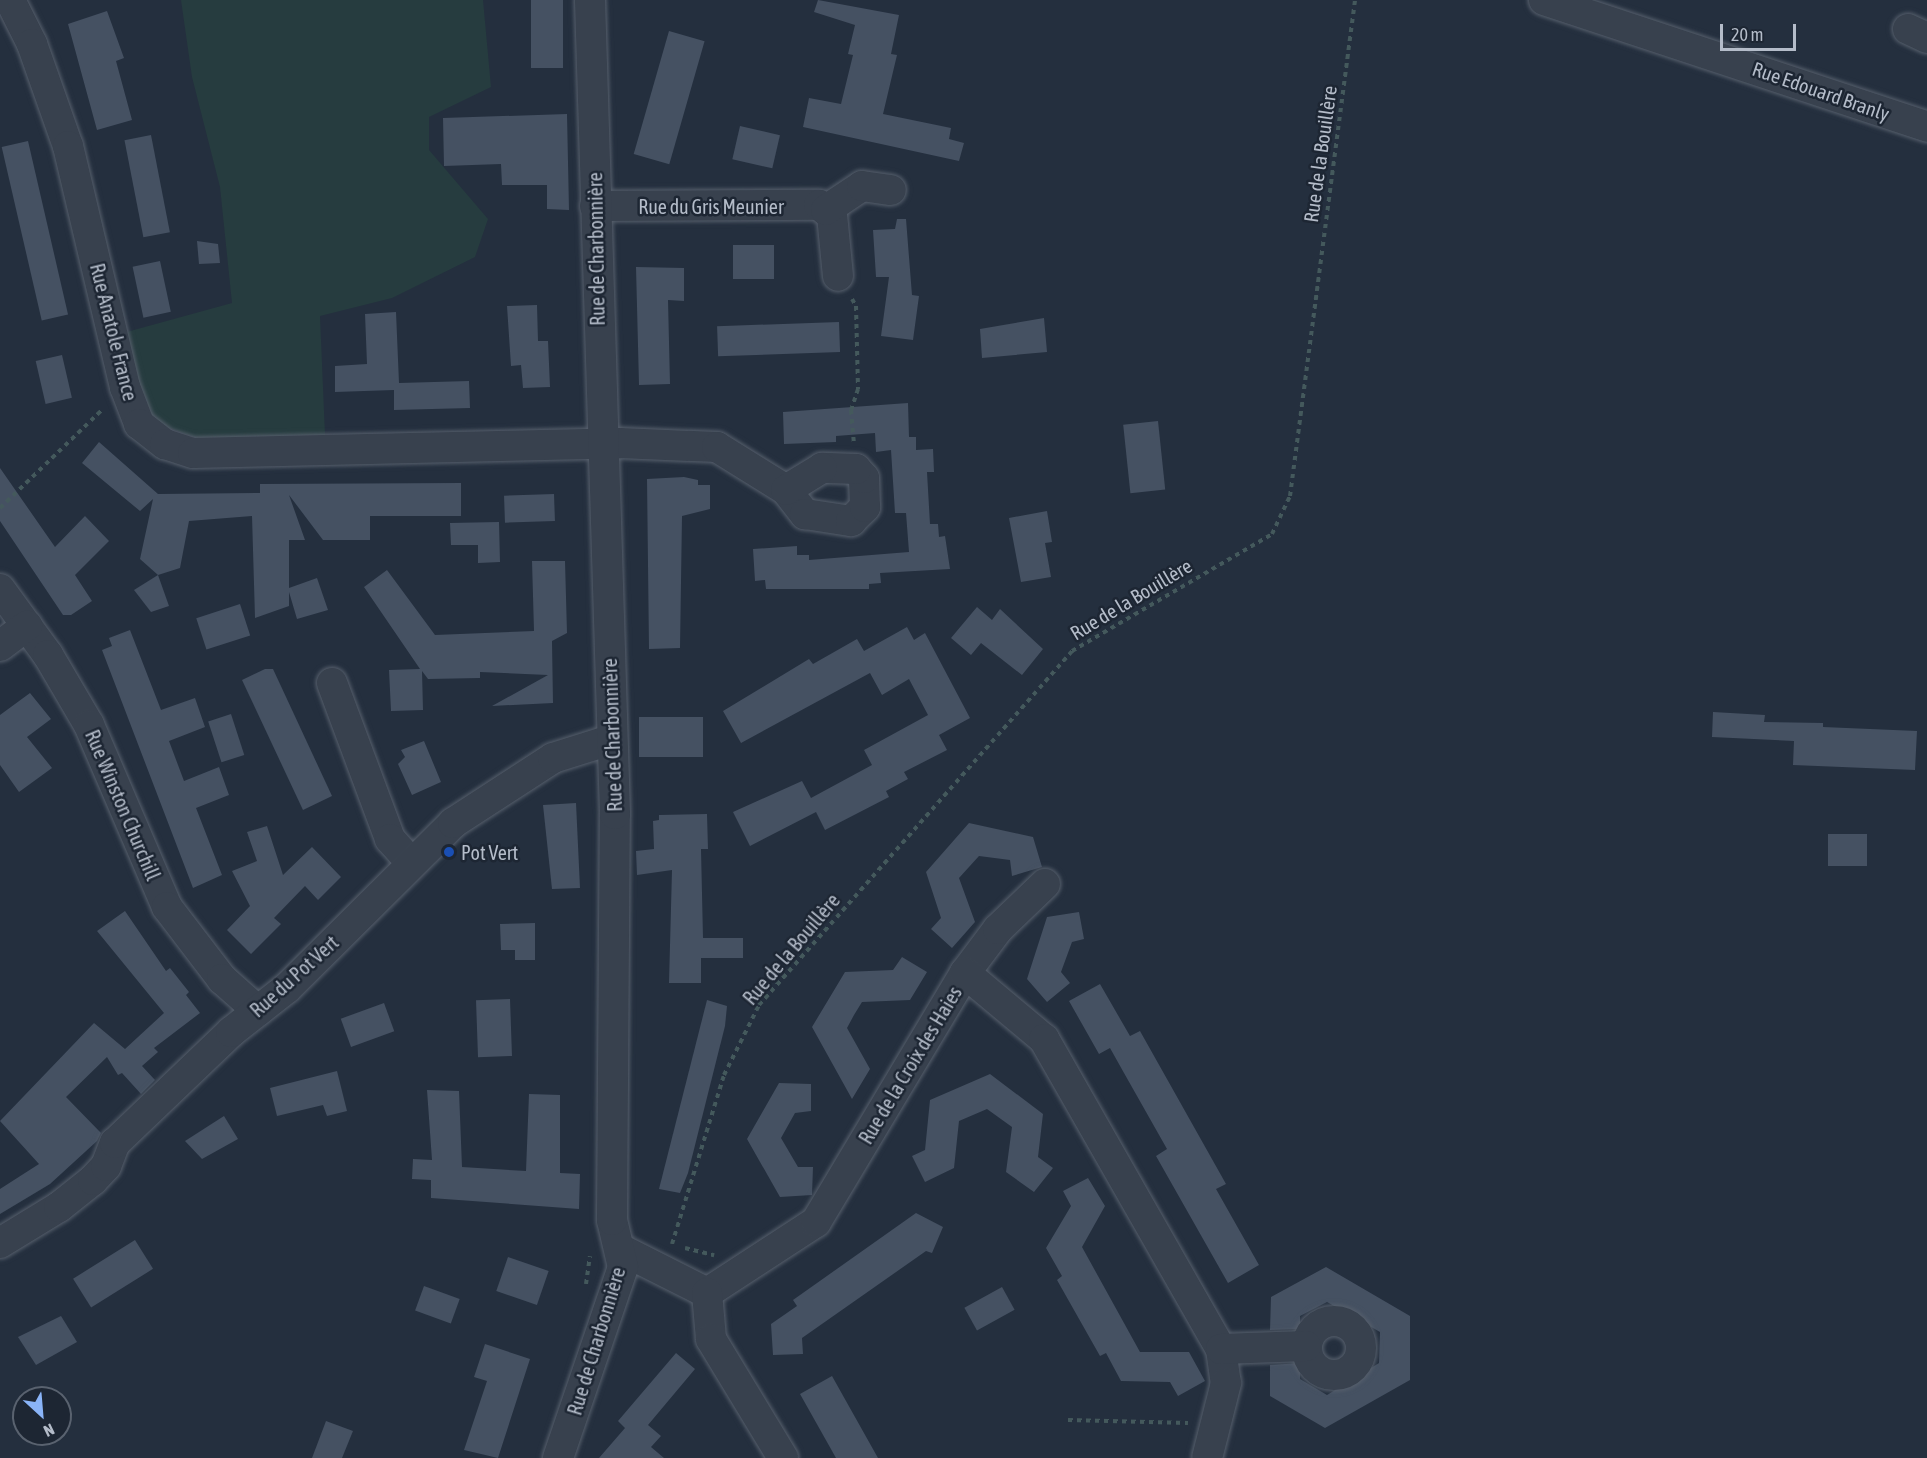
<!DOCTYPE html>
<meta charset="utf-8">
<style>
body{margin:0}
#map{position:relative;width:1927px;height:1458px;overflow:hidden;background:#242f3e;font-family:"Asap Condensed",sans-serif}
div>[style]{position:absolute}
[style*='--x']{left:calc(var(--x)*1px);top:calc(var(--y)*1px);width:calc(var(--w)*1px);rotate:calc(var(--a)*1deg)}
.green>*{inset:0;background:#263c3f}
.building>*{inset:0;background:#455162;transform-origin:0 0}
.path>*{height:4px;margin-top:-2px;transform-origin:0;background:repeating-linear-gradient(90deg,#44595c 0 4.5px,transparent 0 9px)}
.roads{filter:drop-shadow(0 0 2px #565f6c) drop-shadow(0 0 2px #565f6c)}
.minor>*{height:30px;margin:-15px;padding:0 15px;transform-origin:15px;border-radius:15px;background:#38414e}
.minor>.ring{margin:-15px;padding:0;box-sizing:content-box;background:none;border:30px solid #38414e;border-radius:50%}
.dots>*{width:16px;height:16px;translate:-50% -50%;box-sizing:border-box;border:3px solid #1d2633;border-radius:50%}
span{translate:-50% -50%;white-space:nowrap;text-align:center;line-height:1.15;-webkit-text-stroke:5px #1d2633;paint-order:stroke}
.street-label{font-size:20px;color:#b4bcc9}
.poi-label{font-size:20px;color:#b4bcc9}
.left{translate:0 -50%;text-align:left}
.north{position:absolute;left:12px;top:1386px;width:60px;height:60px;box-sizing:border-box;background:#1d2633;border:2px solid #59626f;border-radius:50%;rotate:154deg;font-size:16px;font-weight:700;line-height:24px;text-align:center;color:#b4bcc9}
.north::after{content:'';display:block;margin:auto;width:21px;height:27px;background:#8ab4f8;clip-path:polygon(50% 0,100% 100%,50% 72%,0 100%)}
.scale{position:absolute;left:1720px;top:24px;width:76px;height:27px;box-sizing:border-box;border:3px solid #b4bcc9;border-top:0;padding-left:8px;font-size:18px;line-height:21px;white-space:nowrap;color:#b4bcc9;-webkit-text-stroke:4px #1d2633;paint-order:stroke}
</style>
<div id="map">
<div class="green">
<div style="clip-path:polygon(181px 0,483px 0,491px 87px,429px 117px,429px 150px,488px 219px,475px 257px,392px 298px,320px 316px,325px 435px,197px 438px,169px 428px,143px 410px,123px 333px,232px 303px,220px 187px,192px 77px)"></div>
</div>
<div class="building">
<div style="left:531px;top:0;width:32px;height:68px"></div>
<div style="clip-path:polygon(818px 0,899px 15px,891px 54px,897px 55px,883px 114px,951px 128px,949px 139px,964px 143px,959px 161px,803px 127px,809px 98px,841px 104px,853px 55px,848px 54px,855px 25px,814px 12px)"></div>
<div style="clip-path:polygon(107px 11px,124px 58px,116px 61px,132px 120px,97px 130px,68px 24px)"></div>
<div style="left:669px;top:31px;width:37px;height:128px;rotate:16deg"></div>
<div style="clip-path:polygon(567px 114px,569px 210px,547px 209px,547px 185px,502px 185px,501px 164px,444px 166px,443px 118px)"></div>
<div style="left:740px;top:126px;width:41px;height:34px;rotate:13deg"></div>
<div style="left:151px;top:135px;width:99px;height:27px;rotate:79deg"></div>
<div style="left:28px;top:141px;width:178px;height:27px;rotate:77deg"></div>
<div style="clip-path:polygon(897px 219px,906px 219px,912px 295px,919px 296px,913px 340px,881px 336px,889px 277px,876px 277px,873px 230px,895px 229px)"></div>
<div style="clip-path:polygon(197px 241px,218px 244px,220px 263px,199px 264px)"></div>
<div style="left:733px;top:245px;width:41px;height:34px"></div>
<div style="left:160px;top:261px;width:52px;height:28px;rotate:78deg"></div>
<div style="clip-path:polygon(636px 267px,684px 268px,684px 301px,668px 300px,670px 384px,639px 385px)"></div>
<div style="clip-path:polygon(537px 305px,538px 341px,548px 341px,550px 387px,523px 388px,521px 365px,511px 366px,507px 306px)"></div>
<div style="clip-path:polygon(396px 312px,399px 383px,469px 381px,470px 408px,394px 410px,394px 390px,335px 392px,335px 366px,367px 364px,365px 314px)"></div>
<div style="clip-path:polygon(1044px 318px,1047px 352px,982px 358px,980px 329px)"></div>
<div style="left:839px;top:322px;width:30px;height:122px;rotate:88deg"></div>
<div style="left:62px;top:355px;width:44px;height:27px;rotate:77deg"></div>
<div style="clip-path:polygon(908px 403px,909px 437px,916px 437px,916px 450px,933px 449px,934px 472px,927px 472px,930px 524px,938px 524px,939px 537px,945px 536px,950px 569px,880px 573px,881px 583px,869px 584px,869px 589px,766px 589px,765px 580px,755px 581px,753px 549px,797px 546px,797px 555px,809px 555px,809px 560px,909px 552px,906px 513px,895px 513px,891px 450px,876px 452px,875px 433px,836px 436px,836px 442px,784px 444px,783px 412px)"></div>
<div style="left:1158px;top:421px;width:69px;height:35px;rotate:84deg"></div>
<div style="clip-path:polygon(99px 442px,158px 494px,260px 493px,260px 484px,461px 483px,461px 516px,370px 516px,370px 540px,323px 540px,289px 495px,305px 540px,289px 540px,289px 588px,317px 578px,328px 610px,297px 619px,289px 592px,289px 606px,255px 618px,252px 516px,189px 521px,180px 568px,158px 575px,140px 559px,153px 499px,140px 511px,82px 463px)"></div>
<div style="clip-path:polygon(0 468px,55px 547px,85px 516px,109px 541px,75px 575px,92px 601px,71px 615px,63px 615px,0 521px)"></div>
<div style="clip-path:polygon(684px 477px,698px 480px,698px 485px,710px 485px,710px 509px,682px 516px,680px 648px,649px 649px,647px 479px)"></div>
<div style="left:554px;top:494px;width:27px;height:50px;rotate:88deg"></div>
<div style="clip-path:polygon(1047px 511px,1052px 542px,1045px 543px,1051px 577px,1021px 582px,1009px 518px)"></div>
<div style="clip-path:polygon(499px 522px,500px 562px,478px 563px,478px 545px,451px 545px,450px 523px)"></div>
<div style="clip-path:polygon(532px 561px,565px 561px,567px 633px,552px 641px,553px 703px,492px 706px,548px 675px,480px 672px,480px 678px,428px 679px,422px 671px,423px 710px,391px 711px,389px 670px,420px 669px,364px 587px,387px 570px,435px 635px,534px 631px)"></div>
<div style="clip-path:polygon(158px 575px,169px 606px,151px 612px,134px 590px)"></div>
<div style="left:240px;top:604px;width:33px;height:46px;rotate:72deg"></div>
<div style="clip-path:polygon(977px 607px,992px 620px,1000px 609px,1043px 649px,1022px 675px,981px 643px,971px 655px,951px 638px)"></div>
<div style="clip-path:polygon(907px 627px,914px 640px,925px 633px,970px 718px,939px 735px,947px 750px,904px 772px,908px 779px,886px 791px,889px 797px,825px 830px,816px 812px,750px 846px,733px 812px,802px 781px,811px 798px,872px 765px,864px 750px,928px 715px,909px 679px,882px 695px,870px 673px,741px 743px,723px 711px,809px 659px,813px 664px,857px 639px,864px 651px)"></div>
<div style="clip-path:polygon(130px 630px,161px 710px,195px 698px,205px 727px,169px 741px,184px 781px,219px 767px,229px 795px,196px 808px,222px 875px,193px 888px,102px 650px,112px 646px,109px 638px)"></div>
<div style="clip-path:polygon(265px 669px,273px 669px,332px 796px,303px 810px,242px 680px)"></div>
<div style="clip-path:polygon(30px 693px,51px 719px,27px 737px,52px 768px,19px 792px,0 765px,0 715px)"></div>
<div style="clip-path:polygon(1713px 712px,1765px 715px,1764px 722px,1823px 723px,1823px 727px,1917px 731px,1915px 770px,1793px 765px,1794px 741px,1712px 737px)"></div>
<div style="left:231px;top:714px;width:43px;height:24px;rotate:72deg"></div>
<div style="left:639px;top:717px;width:64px;height:40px"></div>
<div style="clip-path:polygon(424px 741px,441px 782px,412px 795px,398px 764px,405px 757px,401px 750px)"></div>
<div style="clip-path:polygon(576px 803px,580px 888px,552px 889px,543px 805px)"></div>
<div style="clip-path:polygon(707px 814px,708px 849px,701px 849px,703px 938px,743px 938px,743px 958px,701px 958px,701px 983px,669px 983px,672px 870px,637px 875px,636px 851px,654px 849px,653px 821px,659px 820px,659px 815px)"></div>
<div style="clip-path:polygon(969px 823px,1033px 837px,1042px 867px,1012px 876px,1010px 860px,979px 856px,959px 878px,975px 922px,952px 948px,931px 929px,941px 918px,926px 872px)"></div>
<div style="clip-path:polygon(267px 826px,283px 875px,312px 847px,341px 877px,318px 900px,305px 886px,274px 918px,281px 924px,251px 954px,227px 930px,250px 906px,232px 871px,257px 861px,247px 832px)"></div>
<div style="left:1828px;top:834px;width:39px;height:32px"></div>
<div style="clip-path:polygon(125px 911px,166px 971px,170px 968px,189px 992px,186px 995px,200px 1013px,154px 1048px,158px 1052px,142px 1066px,155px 1080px,141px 1094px,122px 1073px,118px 1075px,107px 1057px,66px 1097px,101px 1133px,97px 1141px,50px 1184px,0 1214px,0 1189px,39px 1164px,0 1121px,94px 1023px,125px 1049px,164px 1013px,97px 931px)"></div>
<div style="clip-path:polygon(1079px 912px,1084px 939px,1072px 942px,1061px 972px,1070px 983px,1047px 1002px,1027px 979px,1047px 917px)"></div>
<div style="clip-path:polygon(535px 923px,535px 960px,515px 960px,515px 950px,501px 950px,500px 924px)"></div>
<div style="clip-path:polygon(902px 957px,927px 972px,910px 1000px,862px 1002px,854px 1015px,847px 1028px,870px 1069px,852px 1099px,812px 1027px,845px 972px,893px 970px)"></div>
<div style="clip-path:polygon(1100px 984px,1130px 1036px,1140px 1031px,1226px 1184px,1216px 1189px,1259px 1265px,1228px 1283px,1156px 1156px,1167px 1149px,1124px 1073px,1110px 1048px,1099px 1054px,1069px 1001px)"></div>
<div style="left:510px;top:999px;width:57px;height:34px;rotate:88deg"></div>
<div style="clip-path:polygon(707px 1000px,727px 1006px,725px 1026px,688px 1173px,680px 1193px,659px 1189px)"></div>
<div style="left:384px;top:1003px;width:30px;height:46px;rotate:70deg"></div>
<div style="clip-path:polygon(337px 1071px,347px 1111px,327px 1116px,323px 1105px,277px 1116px,270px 1088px)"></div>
<div style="clip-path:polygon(990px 1074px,1043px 1114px,1038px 1157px,1053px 1168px,1034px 1192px,1006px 1172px,1012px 1127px,987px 1109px,959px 1121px,954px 1168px,925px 1182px,912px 1156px,925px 1150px,930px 1100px)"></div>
<div style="clip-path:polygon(779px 1083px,811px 1084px,811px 1111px,795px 1113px,781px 1138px,798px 1167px,813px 1167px,812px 1195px,780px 1197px,747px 1139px)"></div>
<div style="clip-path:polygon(427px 1090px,459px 1091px,462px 1167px,526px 1171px,529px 1094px,560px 1095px,560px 1173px,580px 1174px,579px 1209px,431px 1198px,431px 1180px,412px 1179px,413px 1159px,432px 1160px)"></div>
<div style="clip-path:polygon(224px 1116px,238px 1139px,202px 1159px,185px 1141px)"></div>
<div style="clip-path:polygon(1088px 1178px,1105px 1206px,1082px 1247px,1140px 1352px,1189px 1352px,1205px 1381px,1178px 1396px,1170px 1382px,1121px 1381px,1106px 1353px,1100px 1356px,1057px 1280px,1062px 1276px,1046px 1248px,1071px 1206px,1063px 1191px)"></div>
<div style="clip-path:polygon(916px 1213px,943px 1227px,932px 1253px,926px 1251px,802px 1338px,803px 1354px,773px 1355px,771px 1324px,797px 1306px,793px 1300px)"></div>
<div style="left:135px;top:1240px;width:34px;height:73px;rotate:58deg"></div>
<div style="left:508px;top:1257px;width:43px;height:36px;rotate:19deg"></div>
<div style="clip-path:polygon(1326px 1267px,1410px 1316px,1410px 1380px,1325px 1428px,1270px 1396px,1270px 1365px,1300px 1363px,1300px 1379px,1327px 1395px,1379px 1363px,1380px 1332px,1327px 1302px,1300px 1316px,1300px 1329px,1270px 1330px,1271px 1297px)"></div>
<div style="left:424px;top:1286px;width:38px;height:26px;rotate:20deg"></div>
<div style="left:1002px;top:1287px;width:26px;height:43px;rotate:61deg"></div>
<div style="clip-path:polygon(61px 1316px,77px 1342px,36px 1365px,18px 1337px)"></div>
<div style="clip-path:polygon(485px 1344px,530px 1359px,498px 1458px,464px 1450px,487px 1381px,474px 1377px)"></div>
<div style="clip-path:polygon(676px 1353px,695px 1369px,648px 1425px,661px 1436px,651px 1447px,664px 1458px,599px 1458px,625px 1428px,618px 1421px)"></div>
<div style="clip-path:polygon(832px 1376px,846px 1401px,878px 1458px,836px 1458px,800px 1394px)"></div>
<div style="clip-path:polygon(326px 1421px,353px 1431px,342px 1458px,312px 1458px)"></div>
</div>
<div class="path">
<div style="--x:852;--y:299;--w:8;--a:60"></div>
<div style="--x:856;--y:306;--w:83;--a:88.6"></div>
<div style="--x:858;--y:389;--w:22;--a:108"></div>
<div style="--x:851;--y:410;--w:32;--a:85"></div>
<div style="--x:0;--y:508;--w:143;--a:-43.9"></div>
<div style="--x:672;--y:1244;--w:177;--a:-72.9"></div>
<div style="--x:724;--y:1075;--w:78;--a:-63.4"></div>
<div style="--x:759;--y:1005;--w:473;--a:-48.5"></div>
<div style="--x:1072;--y:651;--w:232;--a:-30.3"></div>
<div style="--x:1272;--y:534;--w:42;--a:-64.7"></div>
<div style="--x:1290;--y:496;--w:500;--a:-82.53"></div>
<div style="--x:685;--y:1248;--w:30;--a:14"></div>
<div style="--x:586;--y:1284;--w:28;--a:-82"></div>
<div style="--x:1068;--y:1420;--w:120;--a:1.4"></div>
</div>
<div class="roads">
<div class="minor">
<div style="--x:10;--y:0;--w:49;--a:63.4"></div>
<div style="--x:32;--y:44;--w:108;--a:70.6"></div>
<div style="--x:68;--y:146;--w:248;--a:76.7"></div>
<div style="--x:125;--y:387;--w:40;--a:69"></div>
<div style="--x:139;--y:424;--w:33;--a:38"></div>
<div style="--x:165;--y:444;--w:29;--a:18"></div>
<div style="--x:193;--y:453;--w:427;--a:-1.3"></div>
<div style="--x:620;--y:443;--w:97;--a:2.4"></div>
<div style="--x:717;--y:447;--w:81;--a:31.9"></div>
<div style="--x:786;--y:490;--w:31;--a:52"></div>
<div style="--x:805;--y:514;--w:47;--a:8.7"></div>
<div style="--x:851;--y:521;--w:20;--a:-45"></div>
<div style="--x:865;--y:507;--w:29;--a:-92"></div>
<div style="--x:864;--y:478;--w:12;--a:-132"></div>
<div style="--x:856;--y:469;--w:34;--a:-178"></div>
<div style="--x:822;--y:468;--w:42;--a:148.6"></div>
<div style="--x:1544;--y:0;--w:404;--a:18.3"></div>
<div style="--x:1908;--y:29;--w:21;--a:25"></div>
<div style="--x:595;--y:206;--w:224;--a:-0.3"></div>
<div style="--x:819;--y:205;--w:16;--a:38"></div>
<div style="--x:832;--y:215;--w:61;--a:84.4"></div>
<div style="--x:826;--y:210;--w:43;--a:-33.7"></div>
<div style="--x:862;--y:186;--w:29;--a:8"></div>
<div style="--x:0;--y:589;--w:82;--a:54"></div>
<div style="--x:48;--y:655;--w:81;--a:59.6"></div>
<div style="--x:89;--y:725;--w:198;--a:66.8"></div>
<div style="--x:167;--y:907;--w:91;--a:52.6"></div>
<div style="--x:222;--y:979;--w:48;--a:41.6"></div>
<div style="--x:0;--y:646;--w:34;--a:-37"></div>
<div style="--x:332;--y:683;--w:166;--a:69.6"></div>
<div style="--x:390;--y:839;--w:31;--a:48"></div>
<div style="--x:965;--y:973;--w:55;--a:-53.1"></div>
<div style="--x:998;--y:929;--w:65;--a:-43.8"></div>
<div style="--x:0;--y:1243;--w:69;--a:-31.4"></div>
<div style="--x:59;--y:1207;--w:43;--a:-38.5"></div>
<div style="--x:93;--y:1180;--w:19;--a:-47"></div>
<div style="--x:106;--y:1166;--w:25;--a:-69"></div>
<div style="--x:115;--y:1143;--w:161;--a:-43.7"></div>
<div style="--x:231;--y:1032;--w:71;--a:-38.2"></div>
<div style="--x:287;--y:988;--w:234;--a:-44.8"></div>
<div style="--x:453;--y:823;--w:119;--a:-33"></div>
<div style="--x:553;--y:758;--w:60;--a:-17.5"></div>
<div style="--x:620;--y:1249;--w:97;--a:26.8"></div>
<div style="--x:707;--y:1293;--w:130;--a:-33.1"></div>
<div style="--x:816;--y:1222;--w:290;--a:-59.1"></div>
<div style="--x:965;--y:973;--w:103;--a:39.9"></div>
<div style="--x:1044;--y:1039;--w:357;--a:60.3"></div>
<div style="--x:1221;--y:1349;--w:34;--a:82"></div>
<div style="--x:1226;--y:1383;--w:77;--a:104.2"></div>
<div style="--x:707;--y:1293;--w:46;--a:85"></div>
<div style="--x:711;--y:1339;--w:139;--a:58.8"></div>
<div class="ring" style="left:1307px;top:1321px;width:24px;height:24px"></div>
<div style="--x:1221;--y:1349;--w:85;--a:-2"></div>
<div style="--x:558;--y:1458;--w:202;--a:-71.2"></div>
<div style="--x:623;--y:1267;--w:48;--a:-103.2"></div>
<div style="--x:612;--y:1220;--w:406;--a:-89.6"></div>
<div style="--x:615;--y:814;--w:814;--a:-91.76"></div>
</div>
</div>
<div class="dots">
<div style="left:449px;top:852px;background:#1a4fb4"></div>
</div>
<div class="street-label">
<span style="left:1821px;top:91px;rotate:19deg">Rue Edouard Branly</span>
<span style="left:1320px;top:154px;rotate:-82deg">Rue de la Bouillère</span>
<span style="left:711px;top:206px">Rue du Gris Meunier</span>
<span style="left:596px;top:249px;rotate:-91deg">Rue de Charbonnière</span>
<span style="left:114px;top:332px;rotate:76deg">Rue Anatole France</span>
<span style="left:1131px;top:599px;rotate:-31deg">Rue de la Bouillère</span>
<span style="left:612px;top:735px;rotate:-92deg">Rue de Charbonnière</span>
<span style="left:123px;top:805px;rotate:67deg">Rue Winston Churchill</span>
<span style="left:791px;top:949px;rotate:-50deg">Rue de la Bouillère</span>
<span style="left:294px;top:976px;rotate:-42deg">Rue du Pot Vert</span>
<span style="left:910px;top:1065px;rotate:-59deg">Rue de la Croix des Haies</span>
<span style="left:596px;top:1341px;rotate:-73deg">Rue de Charbonnière</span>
</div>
<div class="poi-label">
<span class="left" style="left:461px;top:852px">Pot Vert</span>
</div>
<div class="north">N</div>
<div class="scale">20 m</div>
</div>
